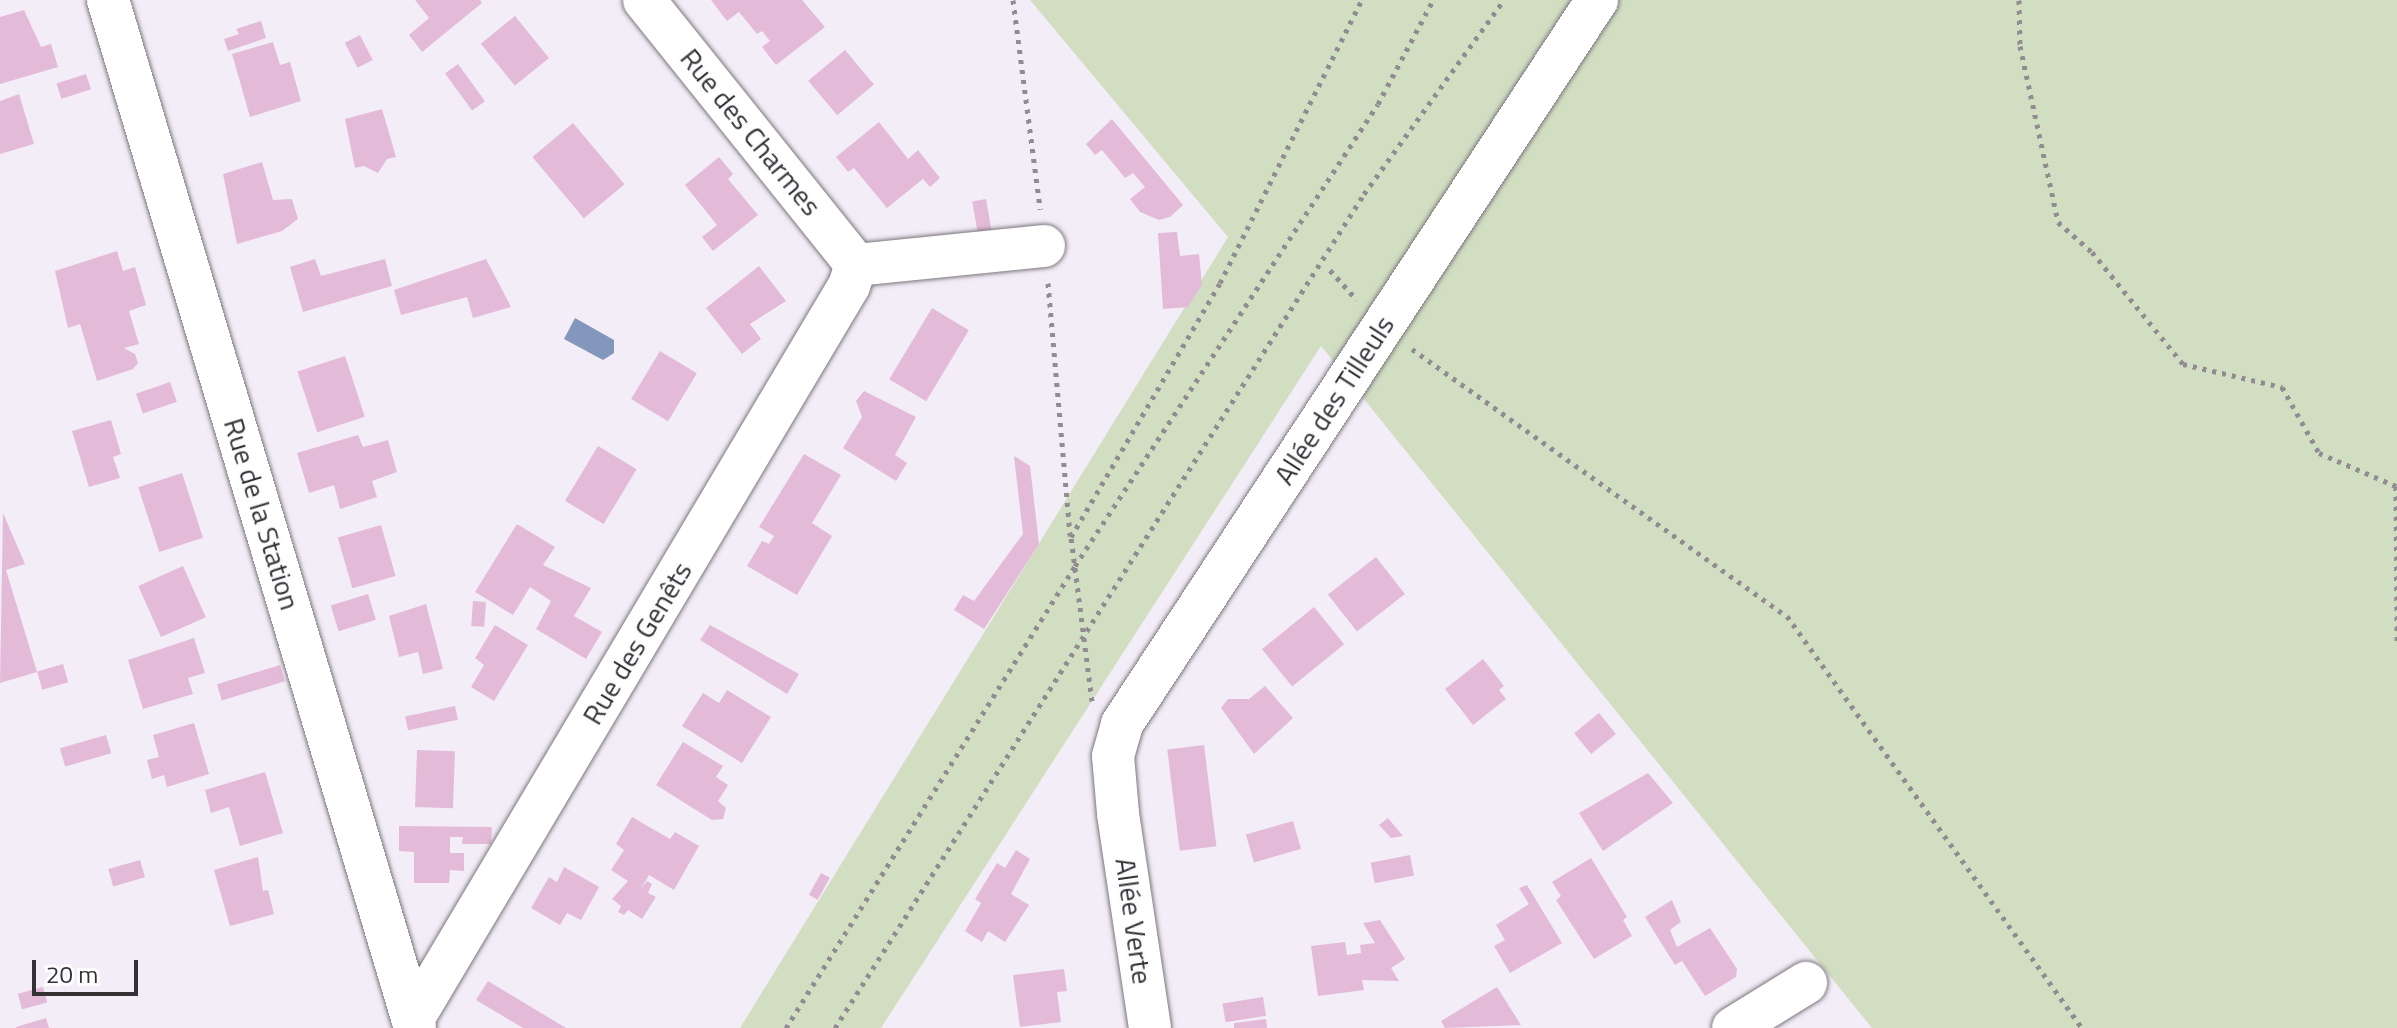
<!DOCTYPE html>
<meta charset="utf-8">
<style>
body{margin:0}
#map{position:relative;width:2397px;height:1028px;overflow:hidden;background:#f3edf7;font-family:"Titillium Web",sans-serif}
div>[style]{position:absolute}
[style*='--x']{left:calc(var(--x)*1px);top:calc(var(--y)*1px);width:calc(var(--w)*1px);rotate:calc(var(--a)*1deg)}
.green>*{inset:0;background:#d2dec2}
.water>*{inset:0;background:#8397bd}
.building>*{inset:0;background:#e3bbd9;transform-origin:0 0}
.path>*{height:5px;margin-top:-2.5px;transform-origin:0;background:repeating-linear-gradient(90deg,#908c92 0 4px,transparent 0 10px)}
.roads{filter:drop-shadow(0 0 2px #7c777f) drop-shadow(0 0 2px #7c777f)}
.street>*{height:42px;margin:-21px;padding:0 21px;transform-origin:21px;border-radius:21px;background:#fff}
span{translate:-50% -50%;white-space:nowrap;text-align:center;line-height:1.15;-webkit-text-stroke:6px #fdfcfe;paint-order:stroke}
.street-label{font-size:28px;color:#343235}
.scale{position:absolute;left:32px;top:960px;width:106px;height:36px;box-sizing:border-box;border:4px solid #343235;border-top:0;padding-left:10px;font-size:24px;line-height:28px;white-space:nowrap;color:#343235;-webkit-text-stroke:6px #fdfcfe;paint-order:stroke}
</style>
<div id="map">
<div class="green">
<div style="clip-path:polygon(1030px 0,2397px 0,2397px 1028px,1872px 1028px,1321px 346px,881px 1028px,740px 1028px,1228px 237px)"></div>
</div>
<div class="water">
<div style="clip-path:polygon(575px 318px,614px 340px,614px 353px,603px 360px,564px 339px)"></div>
</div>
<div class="building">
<div style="clip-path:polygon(415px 0,480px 0,482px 3px,422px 52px,409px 35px,429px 18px)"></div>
<div style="clip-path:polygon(711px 0,802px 0,825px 27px,776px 65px,762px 47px,770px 41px,762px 31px,757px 34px,739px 12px,727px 21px)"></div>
<div style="clip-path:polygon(24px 10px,41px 47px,51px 44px,58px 67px,0 84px,0 17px)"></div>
<div style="left:515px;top:16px;width:54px;height:44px;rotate:51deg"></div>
<div style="clip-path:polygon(261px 21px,266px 38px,228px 51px,224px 39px,239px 34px,236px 29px)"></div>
<div style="left:360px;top:35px;width:28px;height:17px;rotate:63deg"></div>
<div style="clip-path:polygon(273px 42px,280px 65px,290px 62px,301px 101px,250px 117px,232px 54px)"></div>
<div style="left:845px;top:50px;width:45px;height:48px;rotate:50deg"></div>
<div style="left:458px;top:64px;width:46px;height:16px;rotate:54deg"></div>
<div style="left:86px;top:74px;width:16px;height:31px;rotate:72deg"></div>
<div style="clip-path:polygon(19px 94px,34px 144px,0 154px,0 101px)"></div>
<div style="clip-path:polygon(382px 109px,396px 157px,387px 159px,378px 173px,364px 166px,355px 168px,345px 119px)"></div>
<div style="clip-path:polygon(1112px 119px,1183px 205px,1170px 217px,1159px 220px,1140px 212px,1130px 199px,1145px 187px,1133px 173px,1125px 178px,1102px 150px,1095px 155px,1086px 144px)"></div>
<div style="clip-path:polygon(879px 122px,908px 159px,918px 150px,940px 178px,930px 187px,923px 179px,887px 208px,854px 168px,848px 172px,836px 157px)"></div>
<div style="left:573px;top:123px;width:80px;height:53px;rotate:50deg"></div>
<div style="clip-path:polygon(719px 157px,733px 174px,728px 179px,758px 215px,713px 251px,702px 237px,717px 225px,685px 185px)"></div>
<div style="clip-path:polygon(262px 162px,273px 200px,292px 199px,298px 219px,282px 231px,237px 244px,223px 174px)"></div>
<div style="left:986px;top:199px;width:35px;height:14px;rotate:80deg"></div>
<div style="clip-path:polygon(1177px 232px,1180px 256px,1199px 254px,1202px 285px,1188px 307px,1163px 309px,1158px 233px)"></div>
<div style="clip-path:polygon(117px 251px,123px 271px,135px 267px,146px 305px,129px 311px,139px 344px,124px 348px,135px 354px,138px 363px,133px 369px,97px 381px,80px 324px,68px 328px,55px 271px)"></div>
<div style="clip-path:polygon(315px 259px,321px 276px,385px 259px,392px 286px,303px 312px,290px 267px)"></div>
<div style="clip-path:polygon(486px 259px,511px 307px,473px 318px,467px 297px,401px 315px,394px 290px)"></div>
<div style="clip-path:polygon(759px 266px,786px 301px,750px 324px,761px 339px,742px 354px,706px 308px)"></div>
<div style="left:932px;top:308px;width:43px;height:83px;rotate:31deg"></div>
<div style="left:660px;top:351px;width:43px;height:56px;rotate:31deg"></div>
<div style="left:345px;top:356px;width:64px;height:50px;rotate:72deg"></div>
<div style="left:170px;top:382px;width:21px;height:36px;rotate:71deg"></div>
<div style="clip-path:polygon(864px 391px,916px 417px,895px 455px,907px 463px,896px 481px,843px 448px,862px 417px,856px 401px)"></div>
<div style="clip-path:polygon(111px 420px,121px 454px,113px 457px,120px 478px,89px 487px,72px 431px)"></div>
<div style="clip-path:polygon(358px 435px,363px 447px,388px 440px,397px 472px,372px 481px,377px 497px,340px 509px,334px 485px,309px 493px,297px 453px)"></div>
<div style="left:598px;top:446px;width:45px;height:64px;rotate:31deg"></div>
<div style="clip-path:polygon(804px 454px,841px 475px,812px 523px,832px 536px,797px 595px,747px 566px,762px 541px,769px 544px,774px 536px,759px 527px)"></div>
<div style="clip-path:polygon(1014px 456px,1030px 466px,1039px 544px,984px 629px,954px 610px,963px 595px,974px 601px,1023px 534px)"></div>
<div style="left:182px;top:473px;width:68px;height:46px;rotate:72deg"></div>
<div style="clip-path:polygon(3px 513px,25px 564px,6px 570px,37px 672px,0 683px)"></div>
<div style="clip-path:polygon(517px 524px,555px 547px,543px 565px,591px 588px,574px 616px,602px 632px,586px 659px,536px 629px,551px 601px,530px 587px,513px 615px,475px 592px)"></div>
<div style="left:381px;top:525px;width:53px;height:45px;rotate:74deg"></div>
<div style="left:1376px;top:557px;width:47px;height:61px;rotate:52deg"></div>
<div style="left:183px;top:566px;width:56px;height:49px;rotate:66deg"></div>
<div style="left:368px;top:594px;width:27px;height:39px;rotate:73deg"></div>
<div style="left:473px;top:601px;width:13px;height:25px;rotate:4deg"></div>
<div style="clip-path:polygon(426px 604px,443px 669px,423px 674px,418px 652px,399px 657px,389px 616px)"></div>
<div style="left:1314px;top:607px;width:48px;height:67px;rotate:51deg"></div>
<div style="clip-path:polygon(495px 625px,528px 645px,494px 701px,471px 687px,484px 665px,475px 658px)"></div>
<div style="clip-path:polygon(710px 625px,799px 674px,787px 694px,700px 640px)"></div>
<div style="clip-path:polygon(194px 638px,205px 673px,188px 678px,193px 694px,143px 709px,128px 660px)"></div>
<div style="clip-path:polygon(1483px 659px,1504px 686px,1499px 690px,1506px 699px,1473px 725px,1445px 689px)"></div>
<div style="left:63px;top:664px;width:19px;height:27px;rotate:74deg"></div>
<div style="left:280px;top:665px;width:17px;height:66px;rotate:73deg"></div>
<div style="clip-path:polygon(1265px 686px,1293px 718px,1254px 754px,1221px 708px,1228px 699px,1249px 699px)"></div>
<div style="clip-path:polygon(727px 690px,771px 717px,742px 763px,682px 726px,703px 693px,719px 703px)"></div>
<div style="left:455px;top:706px;width:14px;height:51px;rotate:78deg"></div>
<div style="left:1599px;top:713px;width:27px;height:32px;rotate:51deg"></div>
<div style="clip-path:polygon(194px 723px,209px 774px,167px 787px,164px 775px,152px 779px,147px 760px,159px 757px,153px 735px)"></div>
<div style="left:106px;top:735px;width:19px;height:48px;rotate:74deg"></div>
<div style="clip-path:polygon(683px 742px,723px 766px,716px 777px,728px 785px,718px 801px,726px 808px,723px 819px,712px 820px,656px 785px)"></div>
<div style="left:1204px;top:745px;width:102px;height:37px;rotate:83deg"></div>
<div style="left:417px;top:750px;width:38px;height:57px;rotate:2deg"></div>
<div style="clip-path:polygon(265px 772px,283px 833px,240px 846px,229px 807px,211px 813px,205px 790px)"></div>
<div style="clip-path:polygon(1648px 773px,1673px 803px,1603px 851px,1579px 813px)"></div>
<div style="clip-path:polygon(632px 817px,670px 839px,675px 832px,699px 846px,674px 890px,649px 875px,641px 889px,647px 881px,652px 884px,648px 893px,656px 897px,642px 919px,628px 910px,624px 915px,618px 912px,621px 906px,612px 899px,628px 881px,611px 870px,624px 850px,616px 844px)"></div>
<div style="clip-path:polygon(1388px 818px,1403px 836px,1391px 838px,1379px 825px)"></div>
<div style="left:1293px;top:821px;width:29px;height:49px;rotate:74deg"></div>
<div style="clip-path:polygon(399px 826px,492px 827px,491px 844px,462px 844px,463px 837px,450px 837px,450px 853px,464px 853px,464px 871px,450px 870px,449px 883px,414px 883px,414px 852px,399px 851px)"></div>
<div style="clip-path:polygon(1016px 850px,1030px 859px,1011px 894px,1029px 905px,1005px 942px,988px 931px,982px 942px,965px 931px,981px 903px,975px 899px,997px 863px,1005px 868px)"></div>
<div style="left:1410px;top:855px;width:21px;height:40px;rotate:79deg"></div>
<div style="clip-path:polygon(258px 857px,263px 891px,268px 890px,274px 914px,230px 926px,214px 870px)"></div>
<div style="clip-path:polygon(1591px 858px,1627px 917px,1623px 920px,1632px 936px,1594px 959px,1556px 900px,1561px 896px,1552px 882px)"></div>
<div style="left:140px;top:860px;width:18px;height:33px;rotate:74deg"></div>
<div style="clip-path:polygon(564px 867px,599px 887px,581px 920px,567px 913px,560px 925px,531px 908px,549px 877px,557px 882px)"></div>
<div style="left:821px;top:873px;width:10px;height:25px;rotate:29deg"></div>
<div style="clip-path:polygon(1527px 885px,1562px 943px,1510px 973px,1494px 946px,1505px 940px,1496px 925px,1529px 904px,1519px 888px)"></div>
<div style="clip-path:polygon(1672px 900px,1681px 922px,1670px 930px,1677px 947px,1710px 928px,1737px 969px,1736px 977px,1705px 996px,1682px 961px,1675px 965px,1645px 917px)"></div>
<div style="clip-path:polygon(1380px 920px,1405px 959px,1391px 968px,1399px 981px,1362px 980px,1364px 990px,1318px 996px,1311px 946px,1345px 942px,1347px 955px,1361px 953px,1360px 945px,1375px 943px,1363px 923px)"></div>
<div style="clip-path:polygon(1064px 969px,1067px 991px,1057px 992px,1061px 1022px,1020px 1027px,1013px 975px)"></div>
<div style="clip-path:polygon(488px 981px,566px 1028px,523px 1028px,476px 1000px)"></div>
<div style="left:43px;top:987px;width:16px;height:26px;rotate:75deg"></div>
<div style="clip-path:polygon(1497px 987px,1521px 1025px,1445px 1028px,1441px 1021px)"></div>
<div style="left:1263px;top:997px;width:19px;height:41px;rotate:81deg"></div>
<div style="clip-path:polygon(46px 1018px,49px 1028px,16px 1028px,16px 1027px)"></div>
<div style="clip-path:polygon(1266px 1019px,1267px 1028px,1234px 1028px,1234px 1023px)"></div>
</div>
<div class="path">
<div style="--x:1013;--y:0;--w:211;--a:82.6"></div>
<div style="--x:2019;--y:0;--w:46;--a:88.8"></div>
<div style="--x:2020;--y:46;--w:180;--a:77.8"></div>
<div style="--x:2058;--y:222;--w:45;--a:41.4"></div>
<div style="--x:2092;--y:252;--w:144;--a:50.9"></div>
<div style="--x:2183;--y:364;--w:102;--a:13.1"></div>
<div style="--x:2282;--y:387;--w:76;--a:60.7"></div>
<div style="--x:2319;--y:453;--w:84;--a:23.2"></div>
<div style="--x:2396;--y:486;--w:157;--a:89.6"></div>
<div style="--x:1330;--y:270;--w:40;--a:48"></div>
<div style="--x:1048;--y:283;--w:254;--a:85"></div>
<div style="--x:1412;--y:349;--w:460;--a:35.5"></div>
<div style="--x:1787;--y:616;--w:507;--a:54.4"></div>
<div style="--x:1092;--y:701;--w:165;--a:-97.3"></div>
<div style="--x:1071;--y:537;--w:294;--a:-59.6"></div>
<div style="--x:1220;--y:283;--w:317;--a:-63.4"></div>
<div style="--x:786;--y:1028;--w:545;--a:-57.97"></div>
<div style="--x:1075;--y:566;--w:552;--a:-56.74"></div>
<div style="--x:1378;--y:104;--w:118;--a:-62.1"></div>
<div style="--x:835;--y:1028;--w:988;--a:-57.61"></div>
<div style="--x:1364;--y:194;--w:239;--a:-54.2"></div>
</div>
<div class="roads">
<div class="street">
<div style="--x:108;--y:0;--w:1073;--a:73.37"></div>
<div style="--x:644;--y:0;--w:339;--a:51.3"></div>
<div style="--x:856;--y:265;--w:189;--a:-5.8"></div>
<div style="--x:413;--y:1019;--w:853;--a:-59.26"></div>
<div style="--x:849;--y:286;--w:22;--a:-72"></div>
<div style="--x:1150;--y:1028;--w:217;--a:-98.5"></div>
<div style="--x:1118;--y:813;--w:57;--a:-95"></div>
<div style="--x:1113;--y:756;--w:33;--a:-74"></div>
<div style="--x:1122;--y:724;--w:866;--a:-56.73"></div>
<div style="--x:1733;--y:1028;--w:86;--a:-31.7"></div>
</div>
</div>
<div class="street-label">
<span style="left:751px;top:132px;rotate:51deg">Rue des Charmes</span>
<span style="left:1334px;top:400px;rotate:-57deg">Allée des Tilleuls</span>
<span style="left:262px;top:514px;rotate:73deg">Rue de la Station</span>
<span style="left:637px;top:643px;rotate:-59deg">Rue des Genêts</span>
<span style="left:1134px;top:921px;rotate:82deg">Allée Verte</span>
</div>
<div class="scale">20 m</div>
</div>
